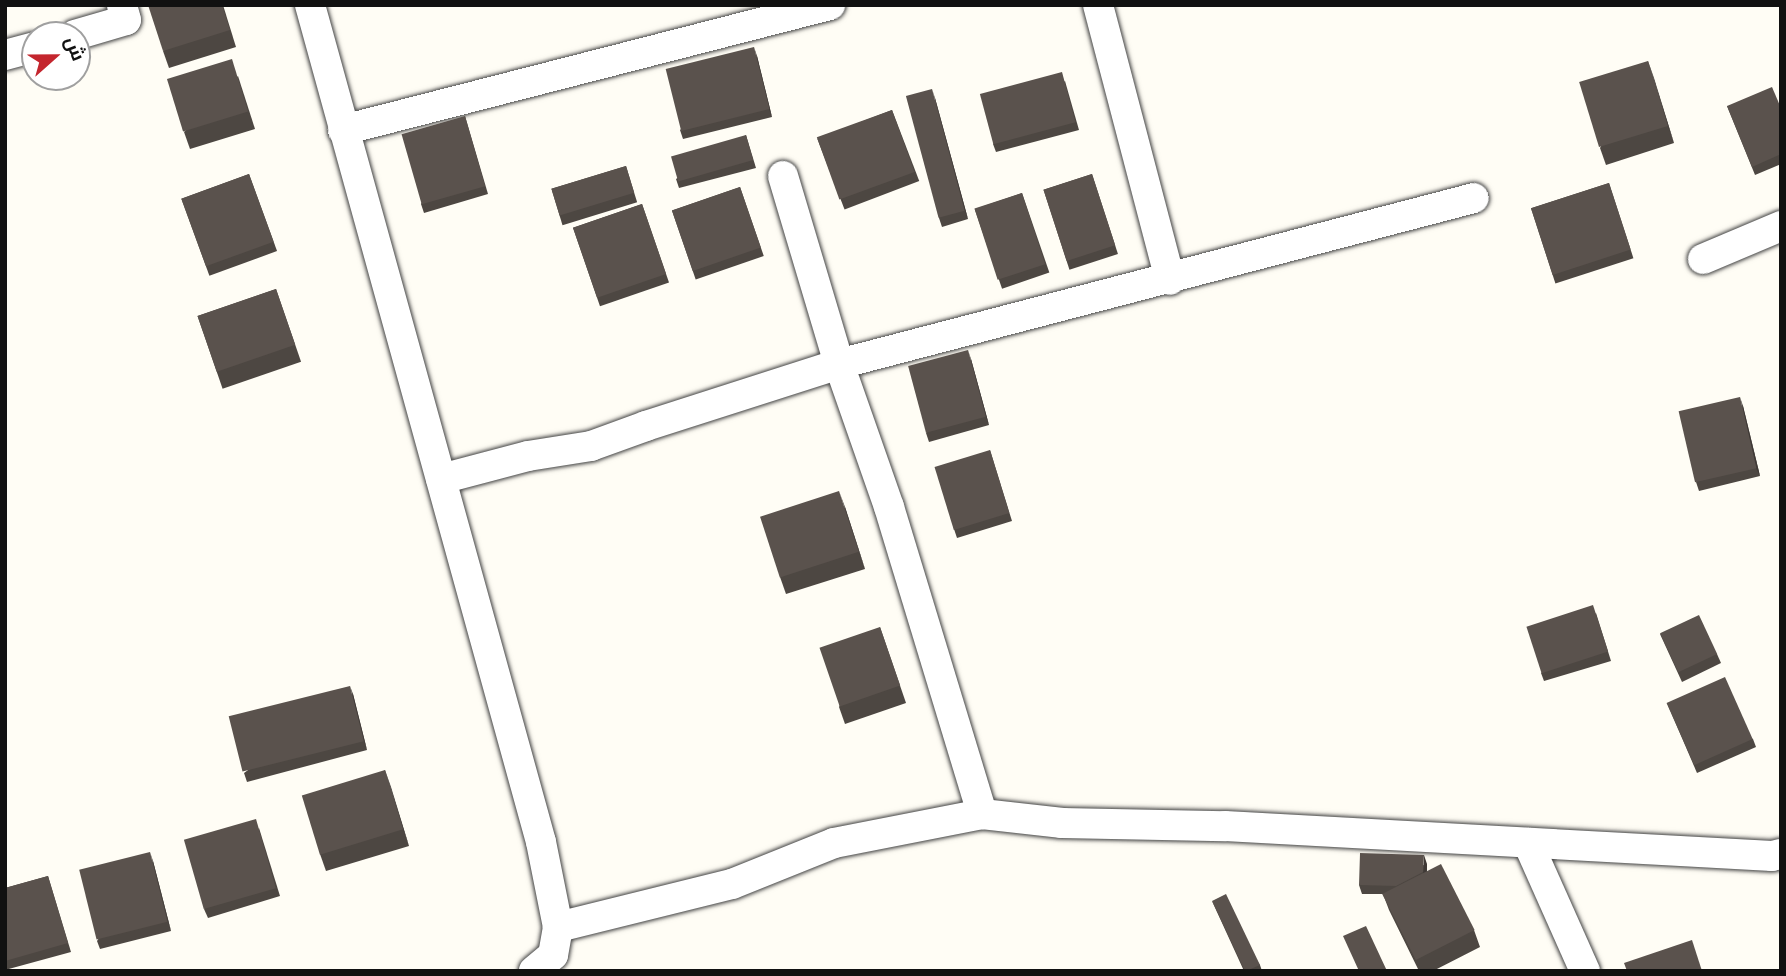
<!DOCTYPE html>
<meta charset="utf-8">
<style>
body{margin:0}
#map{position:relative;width:1786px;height:976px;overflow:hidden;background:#fffdf5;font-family:Spectral,Cairo,serif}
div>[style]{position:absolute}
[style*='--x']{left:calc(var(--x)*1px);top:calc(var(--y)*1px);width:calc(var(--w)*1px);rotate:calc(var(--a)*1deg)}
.roads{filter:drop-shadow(0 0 2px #444) drop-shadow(0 0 2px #444)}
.minor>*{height:30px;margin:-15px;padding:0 15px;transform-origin:15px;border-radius:15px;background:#fff}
.wall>*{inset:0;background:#4d4742;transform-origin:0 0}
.shaded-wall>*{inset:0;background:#3f3936}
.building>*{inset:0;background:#5a524d;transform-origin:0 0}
span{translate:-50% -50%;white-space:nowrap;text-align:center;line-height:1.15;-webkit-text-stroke:7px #fff;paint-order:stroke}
.frame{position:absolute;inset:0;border:7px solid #111;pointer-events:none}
.north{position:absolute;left:21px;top:21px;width:70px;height:70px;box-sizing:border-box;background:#fff;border:2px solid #a0a0a0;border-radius:50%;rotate:69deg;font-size:19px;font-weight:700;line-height:28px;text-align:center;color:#111}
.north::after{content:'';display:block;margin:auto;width:24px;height:32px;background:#c4262e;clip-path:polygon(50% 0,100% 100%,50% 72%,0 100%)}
</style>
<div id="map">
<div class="roads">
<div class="minor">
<div style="--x:310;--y:5;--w:868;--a:74.57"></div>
<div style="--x:541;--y:842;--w:87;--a:78.7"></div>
<div style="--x:558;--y:927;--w:28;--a:100"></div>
<div style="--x:553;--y:955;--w:25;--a:140"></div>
<div style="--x:1098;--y:5;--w:284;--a:75.3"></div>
<div style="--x:75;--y:35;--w:53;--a:-16.4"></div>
<div style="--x:126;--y:20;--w:16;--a:-105"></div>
<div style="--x:5;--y:55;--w:31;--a:-15"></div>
<div style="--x:343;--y:130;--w:503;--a:-14.4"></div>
<div style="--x:783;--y:176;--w:196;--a:73.4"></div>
<div style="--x:839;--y:364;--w:151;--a:70.7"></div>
<div style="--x:889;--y:507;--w:321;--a:73.1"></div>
<div style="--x:1703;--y:259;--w:85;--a:-22.9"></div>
<div style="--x:441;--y:479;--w:90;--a:-14.8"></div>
<div style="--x:528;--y:456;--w:64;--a:-9"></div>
<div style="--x:591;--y:446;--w:59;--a:-20"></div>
<div style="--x:646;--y:426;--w:203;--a:-17.8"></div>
<div style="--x:839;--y:364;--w:656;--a:-14.65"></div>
<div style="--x:1528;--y:843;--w:140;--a:66"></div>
<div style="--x:558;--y:927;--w:179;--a:-13.9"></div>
<div style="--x:732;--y:884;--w:110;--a:-21.9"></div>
<div style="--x:834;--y:843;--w:151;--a:-11.1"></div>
<div style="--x:982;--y:814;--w:81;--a:6.4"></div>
<div style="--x:1062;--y:823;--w:163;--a:1.1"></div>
<div style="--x:1225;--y:826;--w:548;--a:3.14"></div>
<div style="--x:1772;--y:856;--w:9;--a:-13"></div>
</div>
</div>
<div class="wall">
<div style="clip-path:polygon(223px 5px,236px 47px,169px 68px,163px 51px)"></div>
<div style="clip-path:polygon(757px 56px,772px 117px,683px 139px,680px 130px)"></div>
<div style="clip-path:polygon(1648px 61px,1674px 143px,1606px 165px,1600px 148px)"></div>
<div style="clip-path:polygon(238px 76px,255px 129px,190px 149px,184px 132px)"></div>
<div style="clip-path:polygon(1065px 81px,1079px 130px,996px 152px,993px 144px)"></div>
<div style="clip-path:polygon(935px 98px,968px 219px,942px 227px,939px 218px)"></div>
<div style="clip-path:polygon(1727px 106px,1781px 108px,1781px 164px,1755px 175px)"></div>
<div style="left:892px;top:110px;width:76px;height:80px;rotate:69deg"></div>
<div style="clip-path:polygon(465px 116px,488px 194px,424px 213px,421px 204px)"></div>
<div style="clip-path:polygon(746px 135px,756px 168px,679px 188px,676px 179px)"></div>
<div style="left:626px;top:166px;width:38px;height:78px;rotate:73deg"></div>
<div style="left:249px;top:174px;width:82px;height:72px;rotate:70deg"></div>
<div style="left:1092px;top:174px;width:84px;height:51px;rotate:72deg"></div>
<div style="left:1609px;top:183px;width:79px;height:82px;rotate:72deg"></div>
<div style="left:740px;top:187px;width:73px;height:72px;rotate:71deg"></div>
<div style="left:1022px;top:193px;width:84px;height:50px;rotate:71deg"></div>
<div style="left:642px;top:204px;width:83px;height:73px;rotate:71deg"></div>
<div style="left:276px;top:289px;width:77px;height:83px;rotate:71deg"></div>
<div style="clip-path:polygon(971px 359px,989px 425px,929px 442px,926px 433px)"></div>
<div style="clip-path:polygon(1743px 406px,1760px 476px,1699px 491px,1696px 482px)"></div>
<div style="clip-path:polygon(990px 450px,1012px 521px,957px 538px,954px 529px)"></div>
<div style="clip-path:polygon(845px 507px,865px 569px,786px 594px,780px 577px)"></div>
<div style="clip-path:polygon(1596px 613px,1611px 661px,1544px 681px,1541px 673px)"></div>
<div style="clip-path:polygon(880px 627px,906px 703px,845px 724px,839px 707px)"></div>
<div style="clip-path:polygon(1660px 634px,1717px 654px,1721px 663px,1682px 682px)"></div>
<div style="clip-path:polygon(353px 694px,367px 750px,247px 782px,244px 773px)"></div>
<div style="clip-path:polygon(1667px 703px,1753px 739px,1756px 747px,1697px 773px)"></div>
<div style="clip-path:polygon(385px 770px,409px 846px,326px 871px,320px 854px)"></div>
<div style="clip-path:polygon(259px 828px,280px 896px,208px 918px,204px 909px)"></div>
<div style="clip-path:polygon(153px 861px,171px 931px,100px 949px,97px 941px)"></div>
<div style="clip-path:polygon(1427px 864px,1427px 871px,1474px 930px,1480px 947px,1433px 971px,1419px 971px,1389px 910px,1383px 894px,1362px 894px,1359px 885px)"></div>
<div style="clip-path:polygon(48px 876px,71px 952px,5px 970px,5px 888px)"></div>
<div style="clip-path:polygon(1212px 901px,1260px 965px,1262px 971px,1244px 971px)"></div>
</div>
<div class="shaded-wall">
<div style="clip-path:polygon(754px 47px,757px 56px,772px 117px,769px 109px)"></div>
<div style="clip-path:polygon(1648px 61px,1654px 78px,1674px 143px,1668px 126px)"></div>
<div style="clip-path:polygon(932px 89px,935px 98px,968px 219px,965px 211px)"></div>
<div style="clip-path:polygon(968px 350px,971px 359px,989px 425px,986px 417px)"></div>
<div style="clip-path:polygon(1740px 397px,1743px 406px,1760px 476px,1756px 468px)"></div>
<div style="clip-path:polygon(839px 491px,845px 507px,865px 569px,859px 552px)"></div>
<div style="clip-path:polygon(350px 686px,353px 694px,367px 750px,364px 741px)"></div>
<div style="clip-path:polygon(385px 770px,391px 787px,409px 846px,403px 829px)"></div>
<div style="clip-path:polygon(150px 852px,153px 861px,171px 931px,168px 922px)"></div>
<div style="clip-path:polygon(1424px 855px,1427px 864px,1426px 888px,1423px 880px)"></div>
</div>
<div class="building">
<div style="clip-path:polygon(148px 5px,222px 5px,230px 30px,163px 51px)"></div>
<div style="left:754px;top:47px;width:64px;height:91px;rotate:76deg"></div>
<div style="left:232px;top:59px;width:55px;height:68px;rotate:73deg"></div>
<div style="left:1648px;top:61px;width:68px;height:72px;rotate:73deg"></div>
<div style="left:1062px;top:72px;width:52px;height:85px;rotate:75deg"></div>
<div style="clip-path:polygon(1772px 87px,1781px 108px,1781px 154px,1752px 167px,1727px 106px)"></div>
<div style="left:932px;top:89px;width:126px;height:27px;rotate:75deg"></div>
<div style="left:892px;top:110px;width:66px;height:80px;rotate:70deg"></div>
<div style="left:465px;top:116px;width:73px;height:66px;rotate:74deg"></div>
<div style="left:746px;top:135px;width:26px;height:78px;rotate:74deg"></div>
<div style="left:626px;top:166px;width:28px;height:78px;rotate:73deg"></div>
<div style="left:249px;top:174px;width:72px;height:72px;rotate:70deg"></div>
<div style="left:1092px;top:174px;width:75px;height:51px;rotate:72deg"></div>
<div style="left:1609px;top:183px;width:70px;height:82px;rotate:72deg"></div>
<div style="left:740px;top:187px;width:64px;height:72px;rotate:71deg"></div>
<div style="left:1022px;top:193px;width:75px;height:50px;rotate:72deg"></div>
<div style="left:642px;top:204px;width:74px;height:73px;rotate:71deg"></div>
<div style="left:276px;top:289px;width:59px;height:83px;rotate:71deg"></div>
<div style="left:968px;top:350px;width:69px;height:62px;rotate:75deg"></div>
<div style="left:1740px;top:397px;width:73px;height:63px;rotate:77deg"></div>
<div style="left:990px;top:450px;width:66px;height:58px;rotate:73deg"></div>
<div style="left:839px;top:491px;width:64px;height:83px;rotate:72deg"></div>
<div style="left:1593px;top:605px;width:49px;height:70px;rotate:72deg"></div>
<div style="left:1699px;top:615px;width:43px;height:43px;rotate:65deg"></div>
<div style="left:880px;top:627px;width:62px;height:64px;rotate:71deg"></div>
<div style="left:1725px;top:677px;width:68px;height:64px;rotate:66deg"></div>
<div style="left:350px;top:686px;width:57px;height:125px;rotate:76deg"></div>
<div style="left:385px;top:770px;width:62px;height:87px;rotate:73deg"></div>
<div style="left:256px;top:819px;width:72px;height:75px;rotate:74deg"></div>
<div style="left:150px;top:852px;width:72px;height:73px;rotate:76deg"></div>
<div style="clip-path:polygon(1360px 853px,1424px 855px,1423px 872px,1396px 886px,1359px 885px)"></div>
<div style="left:1441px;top:864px;width:74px;height:66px;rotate:63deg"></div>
<div style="clip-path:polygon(48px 876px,68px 943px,5px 961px,5px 888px)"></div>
<div style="clip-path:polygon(1226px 894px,1260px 965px,1246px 971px,1245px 971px,1212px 901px)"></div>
<div style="clip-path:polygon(1366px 926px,1387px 971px,1359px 971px,1343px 936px)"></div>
<div style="clip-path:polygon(1692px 940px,1702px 971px,1627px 971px,1624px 963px)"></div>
</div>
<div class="frame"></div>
<div class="north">ش</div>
</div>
